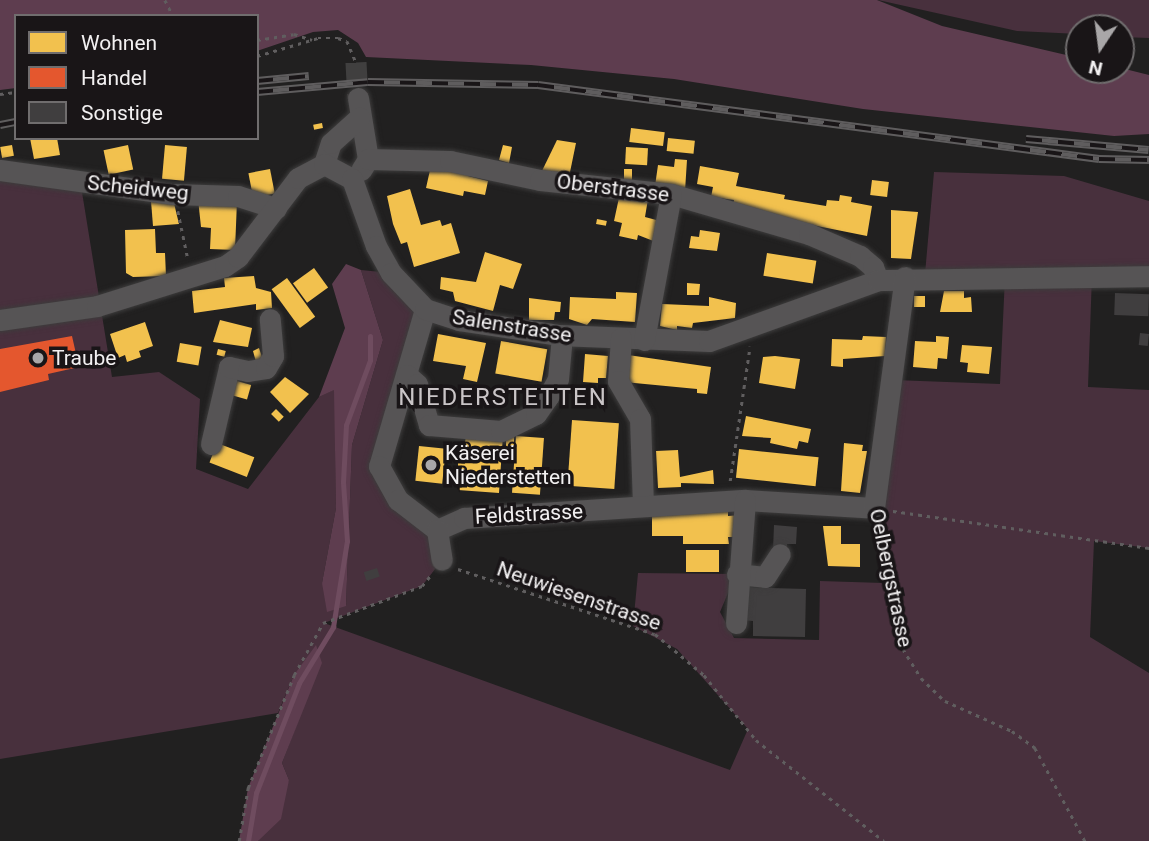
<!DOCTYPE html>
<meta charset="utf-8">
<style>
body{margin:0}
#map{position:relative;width:1149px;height:841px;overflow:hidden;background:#212020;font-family:Roboto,sans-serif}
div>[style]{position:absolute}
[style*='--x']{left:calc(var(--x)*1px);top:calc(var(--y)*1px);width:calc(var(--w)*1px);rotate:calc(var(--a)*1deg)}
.green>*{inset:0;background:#48303d}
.forest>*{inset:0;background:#5e3d4f}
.homes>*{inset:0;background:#f2c14e;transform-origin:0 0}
.shops>*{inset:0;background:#e4572e}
.stream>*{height:5px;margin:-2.5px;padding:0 2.5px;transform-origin:2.5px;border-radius:2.5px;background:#6f4c5f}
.building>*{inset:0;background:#403e3f;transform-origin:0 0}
.minor-tunnel>*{height:21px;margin-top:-10.5px;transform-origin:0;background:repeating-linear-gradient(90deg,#403f3f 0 21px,transparent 0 31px)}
.path>*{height:2.5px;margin-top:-1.25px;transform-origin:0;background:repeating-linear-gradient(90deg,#605e5f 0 3.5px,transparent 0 8.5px)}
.roads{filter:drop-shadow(0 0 2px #3d3c3c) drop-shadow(0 0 2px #3d3c3c)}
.minor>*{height:21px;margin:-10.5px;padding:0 10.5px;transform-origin:10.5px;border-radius:10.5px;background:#565455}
.rail>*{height:8px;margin-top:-4px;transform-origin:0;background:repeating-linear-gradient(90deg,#191517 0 16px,#5f5d5e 0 32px);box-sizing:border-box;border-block:2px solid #5f5d5e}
.dots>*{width:19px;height:19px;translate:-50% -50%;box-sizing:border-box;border:4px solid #191517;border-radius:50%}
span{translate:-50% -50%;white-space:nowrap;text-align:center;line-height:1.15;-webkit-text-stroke:7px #191517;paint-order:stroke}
.street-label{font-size:21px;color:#f2f0f1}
.poi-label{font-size:21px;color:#f2f0f1}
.left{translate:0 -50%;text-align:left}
.quarter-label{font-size:24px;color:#cac5c7;letter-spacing:2px}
.legend{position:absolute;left:14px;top:14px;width:245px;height:126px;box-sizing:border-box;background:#191517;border:2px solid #706d6e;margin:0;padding:9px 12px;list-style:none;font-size:21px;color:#f2f0f1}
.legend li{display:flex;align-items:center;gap:14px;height:35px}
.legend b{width:35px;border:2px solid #706d6e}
.north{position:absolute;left:1065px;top:14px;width:70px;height:70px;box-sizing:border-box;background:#191517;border:2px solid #706d6e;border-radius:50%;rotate:193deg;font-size:19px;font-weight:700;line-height:28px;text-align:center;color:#f2f0f1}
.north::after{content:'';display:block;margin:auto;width:24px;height:32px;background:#a9a7a8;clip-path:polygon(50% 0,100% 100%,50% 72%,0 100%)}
</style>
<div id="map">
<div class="green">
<div style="clip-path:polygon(878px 0,1149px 0,1149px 38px,1121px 37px,1121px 28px,1079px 28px,1079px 34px,1017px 31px)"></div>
<div style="clip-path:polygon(934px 172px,1064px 176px,1149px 201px,1149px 276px,1092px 275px,1088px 387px,1149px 390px,1149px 548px,1094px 541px,1090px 637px,1149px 673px,1149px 841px,258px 841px,289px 780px,282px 763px,299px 719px,294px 675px,278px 713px,0 759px,0 175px,81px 186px,112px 377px,159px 372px,200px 399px,196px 469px,248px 489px,319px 397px,335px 389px,336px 508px,322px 583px,346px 606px,352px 445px,383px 340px,361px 270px,391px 273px,425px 309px,380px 466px,437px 530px,442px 560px,422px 586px,324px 623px,730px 770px,748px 729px,677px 649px,633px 626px,638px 573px,736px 574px,720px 612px,734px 638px,819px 640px,820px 581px,883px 583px,874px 508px,894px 380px,1000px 384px,1005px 277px,925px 274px)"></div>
</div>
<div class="forest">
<div style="clip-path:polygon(0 0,877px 0,942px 26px,1079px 58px,1079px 70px,1121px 68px,1149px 75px,1149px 134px,1114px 136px,863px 109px,674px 79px,531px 65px,366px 57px,358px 43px,338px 30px,313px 32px,257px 51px,257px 16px,16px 16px,16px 88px,0 90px)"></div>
<div style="clip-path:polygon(346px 264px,361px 270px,383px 340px,352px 445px,346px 606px,327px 612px,322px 583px,336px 508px,334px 390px,319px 397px,345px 328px,332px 284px)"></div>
<div style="clip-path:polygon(316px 645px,322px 663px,282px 763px,289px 780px,281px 819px,258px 841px,239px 841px,248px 788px,294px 675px)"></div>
</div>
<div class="homes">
<div style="left:322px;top:123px;width:5px;height:9px;rotate:79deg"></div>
<div style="left:631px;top:128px;width:34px;height:14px;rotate:7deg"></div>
<div style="clip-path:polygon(30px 138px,57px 138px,60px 155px,34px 159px)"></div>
<div style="left:668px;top:138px;width:27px;height:13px;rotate:6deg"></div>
<div style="clip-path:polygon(557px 140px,576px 143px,569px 177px,540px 175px)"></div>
<div style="left:12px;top:145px;width:11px;height:12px;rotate:80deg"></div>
<div style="left:128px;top:145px;width:25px;height:25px;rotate:78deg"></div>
<div style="left:165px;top:145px;width:22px;height:34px;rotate:5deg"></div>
<div style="clip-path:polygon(503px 145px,512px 147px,509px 163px,499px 160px)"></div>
<div style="left:626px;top:147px;width:22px;height:17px;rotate:3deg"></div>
<div style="clip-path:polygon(675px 159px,687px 160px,685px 191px,655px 186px,658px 165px,674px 167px)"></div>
<div style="clip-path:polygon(432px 161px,469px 170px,468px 176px,488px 181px,485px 195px,464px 191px,463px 196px,426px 188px)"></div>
<div style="clip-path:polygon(700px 166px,739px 173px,736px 186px,785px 195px,784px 199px,826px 206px,827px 200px,839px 201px,840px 195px,852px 197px,851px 202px,872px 206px,867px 236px,732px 209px,734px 200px,711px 197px,713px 187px,697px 184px)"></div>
<div style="left:270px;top:169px;width:25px;height:22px;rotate:79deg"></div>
<div style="left:624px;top:169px;width:8px;height:14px"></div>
<div style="left:872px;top:180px;width:17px;height:15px;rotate:7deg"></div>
<div style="clip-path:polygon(410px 189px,421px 225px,440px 220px,442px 226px,451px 223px,460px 253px,414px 267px,407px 242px,401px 244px,393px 224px,387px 196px)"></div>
<div style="clip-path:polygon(620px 193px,648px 199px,645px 217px,660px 221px,656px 242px,638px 235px,637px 240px,619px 236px,622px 223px,614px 221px)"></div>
<div style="clip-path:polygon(173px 199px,179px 224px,153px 226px,151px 201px)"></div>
<div style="clip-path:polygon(198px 199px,237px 201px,235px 250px,210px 249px,211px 228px,201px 227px)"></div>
<div style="clip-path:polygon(891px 210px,918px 212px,911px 259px,891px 258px)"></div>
<div style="left:597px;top:219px;width:10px;height:5px;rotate:11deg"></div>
<div style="clip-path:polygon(155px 229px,156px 253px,165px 253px,166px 276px,133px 277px,126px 273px,125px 230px)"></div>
<div style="clip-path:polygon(700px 230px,720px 233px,717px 251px,689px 248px,691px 236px,699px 237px)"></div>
<div style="clip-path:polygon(485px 252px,522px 264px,513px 289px,500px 285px,493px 311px,455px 301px,453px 292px,440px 289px,441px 277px,476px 282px)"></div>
<div style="left:767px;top:253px;width:50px;height:23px;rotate:9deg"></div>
<div style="left:314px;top:268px;width:24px;height:26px;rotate:54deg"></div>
<div style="clip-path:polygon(254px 276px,256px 288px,271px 292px,272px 308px,256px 310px,256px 304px,194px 313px,192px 291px,225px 287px,224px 278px)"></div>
<div style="left:287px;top:278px;width:48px;height:19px;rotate:54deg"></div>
<div style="clip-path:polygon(687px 283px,700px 284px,699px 295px,687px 295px)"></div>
<div style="clip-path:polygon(944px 291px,964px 291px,964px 298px,971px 297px,972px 312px,940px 312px)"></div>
<div style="clip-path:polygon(616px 292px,637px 293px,635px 322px,592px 319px,587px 325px,569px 319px,570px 297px,616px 299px)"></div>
<div style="left:914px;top:296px;width:11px;height:11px"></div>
<div style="clip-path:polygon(709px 297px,736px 303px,735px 318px,693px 323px,692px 328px,677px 326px,677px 330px,660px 326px,662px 304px,709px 306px)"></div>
<div style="clip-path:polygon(529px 298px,561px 302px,560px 312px,555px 312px,554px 320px,529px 320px)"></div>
<div style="clip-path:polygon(220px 320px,252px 328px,248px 347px,213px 342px)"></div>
<div style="clip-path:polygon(145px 322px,153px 346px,139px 351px,141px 357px,127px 362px,125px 355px,118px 358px,110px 334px)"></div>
<div style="clip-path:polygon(438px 334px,486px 343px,477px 382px,463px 379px,466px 366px,433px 361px)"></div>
<div style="clip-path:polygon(863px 336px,886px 337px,885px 356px,843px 359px,843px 367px,831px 366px,832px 339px,862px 340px)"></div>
<div style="clip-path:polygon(936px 336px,949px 337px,947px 359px,938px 358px,937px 369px,913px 367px,915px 341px,936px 342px)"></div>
<div style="left:501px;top:341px;width:47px;height:33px;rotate:10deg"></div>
<div style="left:180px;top:343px;width:22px;height:19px;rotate:10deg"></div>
<div style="clip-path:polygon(962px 345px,992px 347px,989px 374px,967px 372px,968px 363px,960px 362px)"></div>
<div style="clip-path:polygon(259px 348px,263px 360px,256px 362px,253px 351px)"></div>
<div style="left:218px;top:349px;width:8px;height:6px;rotate:14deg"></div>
<div style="clip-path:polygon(585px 354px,608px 356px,606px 378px,598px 378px,598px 383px,583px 382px)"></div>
<div style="clip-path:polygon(628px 355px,711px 367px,707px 394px,697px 393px,697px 389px,624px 382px)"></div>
<div style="clip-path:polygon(775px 356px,800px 359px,795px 389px,759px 383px,763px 357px)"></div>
<div style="clip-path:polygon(285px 377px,309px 394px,290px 413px,270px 392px)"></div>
<div style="left:230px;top:379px;width:22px;height:15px;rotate:16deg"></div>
<div style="left:276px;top:409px;width:11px;height:7px;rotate:45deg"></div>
<div style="clip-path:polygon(746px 416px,811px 429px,808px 443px,799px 441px,797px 449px,770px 443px,771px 438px,742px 436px)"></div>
<div style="left:572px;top:420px;width:47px;height:66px;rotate:4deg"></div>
<div style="clip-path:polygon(466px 432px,503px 435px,499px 493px,458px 490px,458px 457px,464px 457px)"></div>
<div style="left:516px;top:436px;width:28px;height:57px;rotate:4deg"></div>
<div style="left:506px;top:437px;width:8px;height:15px"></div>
<div style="left:217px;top:443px;width:40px;height:21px;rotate:21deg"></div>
<div style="clip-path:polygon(844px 443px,863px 445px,862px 451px,867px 451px,860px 493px,841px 491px)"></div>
<div style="left:419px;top:446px;width:27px;height:35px;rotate:6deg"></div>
<div style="left:739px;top:449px;width:80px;height:29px;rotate:6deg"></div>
<div style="clip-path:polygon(678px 450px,680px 477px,713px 470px,714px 484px,681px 483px,681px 487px,658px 488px,656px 451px)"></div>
<div style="clip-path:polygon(728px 510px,728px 516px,740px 515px,740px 537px,728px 537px,729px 544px,683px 544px,683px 536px,652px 536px,652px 512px)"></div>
<div style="clip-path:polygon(823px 526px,841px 526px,841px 544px,860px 544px,860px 567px,828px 566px)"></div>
<div style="left:719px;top:550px;width:22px;height:33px;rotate:90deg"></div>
</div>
<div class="shops">
<div style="clip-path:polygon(72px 336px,79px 367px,48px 374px,49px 380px,0 392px,0 349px)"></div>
</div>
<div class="stream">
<div style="--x:248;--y:841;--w:49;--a:-80.5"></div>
<div style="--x:256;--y:793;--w:118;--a:-68.6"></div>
<div style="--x:299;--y:683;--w:66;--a:-58.7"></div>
<div style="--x:333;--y:627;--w:87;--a:-80.8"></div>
<div style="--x:347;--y:541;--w:59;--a:-93.9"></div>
<div style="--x:343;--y:482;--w:57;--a:-87"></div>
<div style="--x:346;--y:425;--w:69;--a:-69.7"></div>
<div style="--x:370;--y:360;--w:24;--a:-90"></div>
</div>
<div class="building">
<div style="left:1115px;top:293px;width:34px;height:22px;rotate:2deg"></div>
<div style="left:1140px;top:333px;width:9px;height:12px;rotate:6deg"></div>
<div style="clip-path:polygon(774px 525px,797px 527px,796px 544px,787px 544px,787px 551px,773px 550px)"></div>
<div style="left:377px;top:568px;width:9px;height:14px;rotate:72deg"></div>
<div style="clip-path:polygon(742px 587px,806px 589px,805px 637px,753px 636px,753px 621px,741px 620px)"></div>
</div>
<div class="minor-tunnel">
<div style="--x:356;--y:62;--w:36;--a:87"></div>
</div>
<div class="path">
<div style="--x:165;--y:0;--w:18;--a:63"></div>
<div style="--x:257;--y:40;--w:37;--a:-9"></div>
<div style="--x:294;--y:34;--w:19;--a:18"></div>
<div style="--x:257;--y:56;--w:64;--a:-16.4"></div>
<div style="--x:318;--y:38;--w:20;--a:0"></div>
<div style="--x:338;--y:38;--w:9;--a:18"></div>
<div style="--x:347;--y:41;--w:23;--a:67"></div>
<div style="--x:0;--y:94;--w:16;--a:-7"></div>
<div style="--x:178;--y:211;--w:49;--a:78.2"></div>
<div style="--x:730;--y:481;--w:136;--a:-81.6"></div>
<div style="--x:893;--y:511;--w:259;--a:8.2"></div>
<div style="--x:877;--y:526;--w:126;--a:78.1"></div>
<div style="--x:903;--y:649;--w:34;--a:58"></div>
<div style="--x:921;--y:678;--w:33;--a:44"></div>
<div style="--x:945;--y:701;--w:73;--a:24.1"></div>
<div style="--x:1012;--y:731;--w:29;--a:36"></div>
<div style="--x:1035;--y:748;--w:106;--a:61.7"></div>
<div style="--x:458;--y:569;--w:207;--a:18.3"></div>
<div style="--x:655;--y:634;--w:64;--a:39.9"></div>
<div style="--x:704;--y:675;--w:83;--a:51.3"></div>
<div style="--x:756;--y:740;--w:163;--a:38.3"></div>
<div style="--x:239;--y:841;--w:54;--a:-80.4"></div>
<div style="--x:248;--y:788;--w:122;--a:-67.8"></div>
<div style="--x:294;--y:675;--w:60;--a:-60.9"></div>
<div style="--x:323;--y:623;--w:106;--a:-20.5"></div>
<div style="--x:422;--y:586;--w:13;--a:-51"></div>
</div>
<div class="roads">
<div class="minor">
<div style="--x:358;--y:98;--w:62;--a:80.7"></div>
<div style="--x:368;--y:159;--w:13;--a:122"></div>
<div style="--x:368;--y:159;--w:82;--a:1.4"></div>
<div style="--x:450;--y:161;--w:92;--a:11.9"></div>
<div style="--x:540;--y:180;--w:132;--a:6.1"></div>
<div style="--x:671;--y:194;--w:144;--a:16.2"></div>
<div style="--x:809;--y:234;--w:56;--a:23.3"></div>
<div style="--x:860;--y:256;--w:17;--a:40"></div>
<div style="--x:873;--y:267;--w:14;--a:69"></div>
<div style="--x:324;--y:164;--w:22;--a:-72"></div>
<div style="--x:331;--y:143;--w:38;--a:-42"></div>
<div style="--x:0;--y:170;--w:175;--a:7.9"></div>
<div style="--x:173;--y:194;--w:65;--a:1.8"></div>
<div style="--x:238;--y:196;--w:40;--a:18"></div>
<div style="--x:425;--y:309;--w:164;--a:106.3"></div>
<div style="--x:379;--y:466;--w:39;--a:61"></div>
<div style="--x:398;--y:500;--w:49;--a:37.6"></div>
<div style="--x:0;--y:320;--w:98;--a:-8.2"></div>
<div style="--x:97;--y:306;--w:134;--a:-17.4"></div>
<div style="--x:225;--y:266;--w:16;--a:-35"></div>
<div style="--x:238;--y:257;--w:99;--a:-52.8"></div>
<div style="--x:298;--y:178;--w:30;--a:-28"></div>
<div style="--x:324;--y:164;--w:32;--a:28"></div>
<div style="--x:352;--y:179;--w:71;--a:70.3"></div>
<div style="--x:376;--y:246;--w:31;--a:61"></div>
<div style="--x:391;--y:273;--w:50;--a:46.6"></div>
<div style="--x:425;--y:309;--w:36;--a:18"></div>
<div style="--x:459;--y:320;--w:100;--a:8.6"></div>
<div style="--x:558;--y:335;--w:151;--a:2.3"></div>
<div style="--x:709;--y:341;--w:180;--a:-19.8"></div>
<div style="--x:878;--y:280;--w:271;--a:-0.8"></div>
<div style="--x:621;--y:338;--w:43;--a:94"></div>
<div style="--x:618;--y:381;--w:44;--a:59.9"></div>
<div style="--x:640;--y:419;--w:87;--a:88"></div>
<div style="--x:644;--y:340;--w:148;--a:-79.5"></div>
<div style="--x:407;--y:375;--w:13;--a:42"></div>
<div style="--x:417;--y:384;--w:43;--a:73.7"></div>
<div style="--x:429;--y:425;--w:72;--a:4.8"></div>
<div style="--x:501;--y:431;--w:39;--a:-26"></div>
<div style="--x:536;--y:414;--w:21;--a:-55"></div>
<div style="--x:548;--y:397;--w:21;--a:-61"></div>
<div style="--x:558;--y:379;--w:43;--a:-84.7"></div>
<div style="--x:211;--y:444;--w:79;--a:-76.8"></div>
<div style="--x:229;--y:367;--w:19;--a:12"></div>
<div style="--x:248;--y:371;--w:18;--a:-9"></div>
<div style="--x:266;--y:368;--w:14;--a:-60"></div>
<div style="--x:273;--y:356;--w:37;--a:-95"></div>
<div style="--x:437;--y:530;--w:30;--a:-24"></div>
<div style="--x:464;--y:518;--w:282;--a:-3.7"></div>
<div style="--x:745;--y:500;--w:129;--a:3.5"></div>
<div style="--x:874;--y:508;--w:233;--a:-82.4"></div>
<div style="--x:437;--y:530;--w:30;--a:81"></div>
<div style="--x:737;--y:574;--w:28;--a:6"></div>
<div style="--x:765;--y:577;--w:27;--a:-57"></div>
<div style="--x:736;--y:623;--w:123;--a:-85.8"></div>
</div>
</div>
<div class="rail">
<div style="--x:257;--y:81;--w:52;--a:-5.5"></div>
<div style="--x:257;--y:92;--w:111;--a:-5.1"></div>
<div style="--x:368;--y:82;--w:170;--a:1"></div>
<div style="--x:538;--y:85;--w:566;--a:7.51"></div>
<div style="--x:1099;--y:159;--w:50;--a:1.1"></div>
<div style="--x:0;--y:125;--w:16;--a:-11"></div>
<div style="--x:1026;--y:139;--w:123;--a:5.1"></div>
</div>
<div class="dots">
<div style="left:38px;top:358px;background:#a9a7a8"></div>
<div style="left:431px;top:465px;background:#a9a7a8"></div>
</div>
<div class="street-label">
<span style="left:138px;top:188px;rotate:6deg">Scheidweg</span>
<span style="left:613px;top:188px;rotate:7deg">Oberstrasse</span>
<span style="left:512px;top:326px;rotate:9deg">Salenstrasse</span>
<span style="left:529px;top:514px;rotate:-3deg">Feldstrasse</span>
<span style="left:891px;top:578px;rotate:78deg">Oelbergstrasse</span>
<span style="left:579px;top:596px;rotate:19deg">Neuwiesenstrasse</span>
</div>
<div class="poi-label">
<span class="left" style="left:52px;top:358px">Traube</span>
<span class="left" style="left:445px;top:465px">Käserei<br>Niederstetten</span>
</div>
<div class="quarter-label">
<span style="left:503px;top:398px">NIEDERSTETTEN</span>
</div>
<ul class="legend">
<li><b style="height:19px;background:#f2c14e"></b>Wohnen</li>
<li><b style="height:19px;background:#e4572e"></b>Handel</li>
<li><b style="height:19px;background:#403e3f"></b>Sonstige</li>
</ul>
<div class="north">N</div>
</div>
